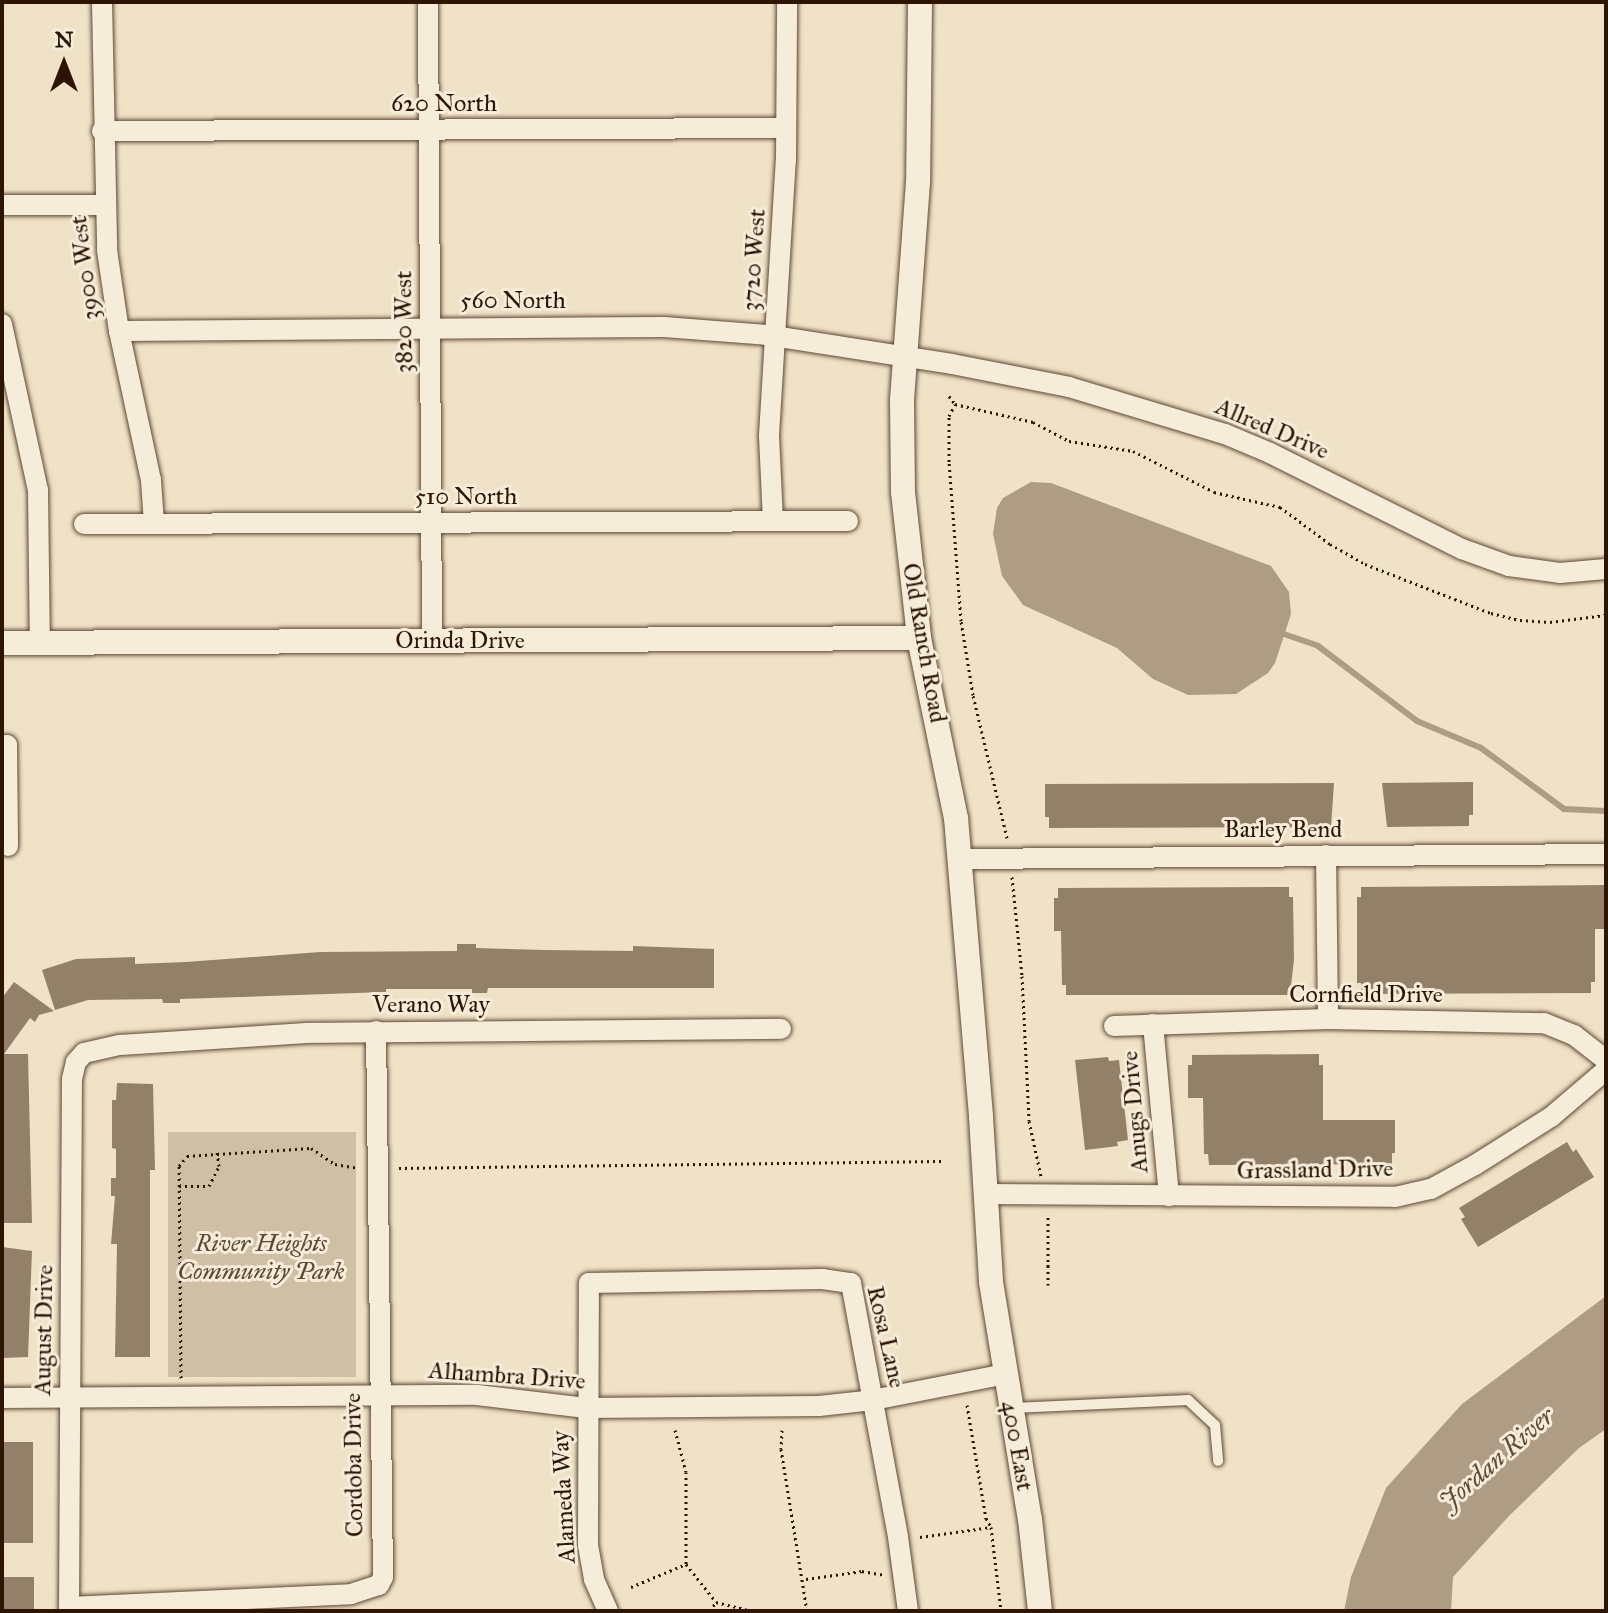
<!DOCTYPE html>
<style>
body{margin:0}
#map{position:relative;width:1608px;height:1613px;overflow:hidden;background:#f0e2c6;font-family:"IM FELL Great Primer",serif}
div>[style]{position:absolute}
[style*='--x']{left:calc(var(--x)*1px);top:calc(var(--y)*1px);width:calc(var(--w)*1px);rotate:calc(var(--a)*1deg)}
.green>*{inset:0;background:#cfbfa5;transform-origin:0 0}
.water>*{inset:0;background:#ae9c84}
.stream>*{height:6px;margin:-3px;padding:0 3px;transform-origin:3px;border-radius:3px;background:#ae9c84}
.building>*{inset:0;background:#938068;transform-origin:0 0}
.path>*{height:3px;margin-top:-1.5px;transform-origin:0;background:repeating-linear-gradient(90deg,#2e1503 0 2px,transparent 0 6px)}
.roads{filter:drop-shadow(0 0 2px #5e4834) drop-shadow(0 0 2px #5e4834)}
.service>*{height:10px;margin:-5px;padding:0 5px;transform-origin:5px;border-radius:5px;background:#f5ecda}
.minor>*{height:20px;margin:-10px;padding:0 10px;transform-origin:10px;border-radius:10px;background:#f5ecda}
.tertiary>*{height:24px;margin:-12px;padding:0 12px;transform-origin:12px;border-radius:12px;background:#f5ecda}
span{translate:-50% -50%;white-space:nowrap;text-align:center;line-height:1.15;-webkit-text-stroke:6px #f5ecda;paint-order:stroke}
.street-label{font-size:24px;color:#2e1503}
.park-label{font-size:24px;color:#5e4834;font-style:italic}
.water-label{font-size:26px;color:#614b37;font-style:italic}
.frame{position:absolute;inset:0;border:4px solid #2e1503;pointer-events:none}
.north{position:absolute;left:24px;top:24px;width:80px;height:80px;-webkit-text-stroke:6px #f5ecda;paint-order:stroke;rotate:0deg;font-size:22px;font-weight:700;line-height:32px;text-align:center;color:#2e1503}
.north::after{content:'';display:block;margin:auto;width:28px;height:36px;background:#2e1503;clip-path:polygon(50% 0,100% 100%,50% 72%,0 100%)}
</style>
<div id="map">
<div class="green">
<div style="left:356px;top:1132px;width:245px;height:188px;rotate:90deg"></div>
</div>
<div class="water">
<div style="clip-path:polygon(1031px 482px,1051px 483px,1271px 566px,1289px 592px,1291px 614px,1275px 663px,1268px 673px,1236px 694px,1188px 695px,1153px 679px,1117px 648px,1023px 605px,1002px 576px,993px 534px,997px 508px,1003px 498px)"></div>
<div style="clip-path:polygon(1606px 1296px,1606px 1429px,1579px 1448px,1509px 1516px,1453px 1577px,1451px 1611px,1344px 1611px,1351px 1577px,1386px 1488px,1462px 1404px)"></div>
</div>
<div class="stream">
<div style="--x:1284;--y:634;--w:36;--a:19"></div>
<div style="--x:1318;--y:646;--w:124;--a:37.1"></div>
<div style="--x:1417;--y:721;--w:69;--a:22.9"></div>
<div style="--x:1481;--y:748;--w:103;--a:36.3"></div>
<div style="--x:1564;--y:809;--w:42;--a:2.7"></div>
</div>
<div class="building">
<div style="clip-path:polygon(1473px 782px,1473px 815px,1469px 815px,1469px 826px,1387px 827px,1382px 783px)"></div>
<div style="clip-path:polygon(1334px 783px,1331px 827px,1049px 828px,1049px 817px,1045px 817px,1045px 784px)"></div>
<div style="clip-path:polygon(1606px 885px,1606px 929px,1595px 929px,1595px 982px,1591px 982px,1591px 993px,1361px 994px,1361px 983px,1357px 983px,1357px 897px,1361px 897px,1361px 887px)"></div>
<div style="clip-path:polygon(1289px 887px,1289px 897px,1293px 897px,1294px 959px,1290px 995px,1066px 995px,1066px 985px,1062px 985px,1061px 931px,1054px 931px,1054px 898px,1058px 898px,1058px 888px)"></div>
<div style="clip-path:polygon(457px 944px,476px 944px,476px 948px,544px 950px,633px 951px,633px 946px,714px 949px,714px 988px,488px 988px,487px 993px,472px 993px,472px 989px,386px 989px,386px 992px,180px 999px,180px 1003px,163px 1003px,162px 999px,88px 1000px,55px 1010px,42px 970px,76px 959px,135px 957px,135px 964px,186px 962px,320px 952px,457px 951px)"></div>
<div style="clip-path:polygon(14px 982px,54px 1011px,39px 1015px,35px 1022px,30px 1018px,4px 1054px,28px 1054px,32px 1223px,2px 1223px,2px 998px)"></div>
<div style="clip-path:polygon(1319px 1054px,1319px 1065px,1323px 1065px,1323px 1120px,1395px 1120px,1395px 1153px,1392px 1153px,1392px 1164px,1209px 1165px,1208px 1154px,1204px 1154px,1203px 1098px,1188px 1098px,1188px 1065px,1192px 1065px,1192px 1055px)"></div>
<div style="clip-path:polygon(1108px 1057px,1109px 1061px,1119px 1060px,1128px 1140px,1117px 1142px,1118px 1146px,1085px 1150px,1075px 1060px)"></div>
<div style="clip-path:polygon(117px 1083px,153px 1084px,155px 1170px,150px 1170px,150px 1357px,115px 1357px,117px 1244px,111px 1244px,115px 1196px,111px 1196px,111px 1178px,116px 1178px,116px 1149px,112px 1148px,112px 1100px,116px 1100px)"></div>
<div style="clip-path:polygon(1567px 1142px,1573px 1152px,1576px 1149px,1594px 1177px,1478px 1247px,1461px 1219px,1465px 1217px,1459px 1208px)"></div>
<div style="clip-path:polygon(2px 1247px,32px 1251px,28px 1357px,2px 1358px)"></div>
<div style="left:2px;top:1442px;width:31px;height:101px"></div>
<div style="left:2px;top:1577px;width:32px;height:34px"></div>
</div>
<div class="path">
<div style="--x:949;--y:396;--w:10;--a:53"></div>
<div style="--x:1007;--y:838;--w:147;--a:-103.4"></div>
<div style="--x:973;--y:695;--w:75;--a:-99.2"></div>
<div style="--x:961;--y:621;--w:159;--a:-94.3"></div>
<div style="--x:949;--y:462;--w:46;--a:-90"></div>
<div style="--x:949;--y:416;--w:13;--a:-63"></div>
<div style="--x:955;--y:404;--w:80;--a:13"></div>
<div style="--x:1033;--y:422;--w:41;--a:27.8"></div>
<div style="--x:1069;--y:441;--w:65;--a:8.9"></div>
<div style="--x:1133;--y:451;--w:91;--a:26.8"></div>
<div style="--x:1214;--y:492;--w:68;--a:12.8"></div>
<div style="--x:1280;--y:507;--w:62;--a:36.5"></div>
<div style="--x:1330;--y:544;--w:40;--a:29.7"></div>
<div style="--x:1365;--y:564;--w:135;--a:21.3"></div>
<div style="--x:1491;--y:613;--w:30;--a:14"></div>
<div style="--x:1520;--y:620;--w:30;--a:4"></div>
<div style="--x:1550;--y:622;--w:56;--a:-7.1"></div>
<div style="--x:1012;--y:877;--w:100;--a:84.2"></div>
<div style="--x:1022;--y:976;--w:145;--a:87.2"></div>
<div style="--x:1029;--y:1121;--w:56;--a:77.7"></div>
<div style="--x:399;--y:1168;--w:544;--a:-0.74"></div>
<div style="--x:179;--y:1186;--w:30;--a:0"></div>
<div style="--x:209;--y:1186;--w:22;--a:-63"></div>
<div style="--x:219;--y:1166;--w:14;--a:-98"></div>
<div style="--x:1048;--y:1285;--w:71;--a:-90"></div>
<div style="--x:181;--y:1378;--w:212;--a:-90.5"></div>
<div style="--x:179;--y:1166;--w:13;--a:-51"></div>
<div style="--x:187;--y:1156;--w:124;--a:-3.7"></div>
<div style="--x:311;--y:1148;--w:29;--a:34"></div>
<div style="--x:335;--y:1164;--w:22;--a:10"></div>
<div style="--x:967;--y:1405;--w:115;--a:80.5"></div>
<div style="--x:986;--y:1518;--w:10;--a:61"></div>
<div style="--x:991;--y:1527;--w:85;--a:83.2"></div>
<div style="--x:675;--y:1430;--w:43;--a:75.3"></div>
<div style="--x:686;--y:1472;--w:92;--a:90"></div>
<div style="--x:686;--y:1564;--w:48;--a:51.7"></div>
<div style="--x:716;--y:1602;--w:38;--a:14"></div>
<div style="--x:782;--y:1430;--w:19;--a:93"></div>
<div style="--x:781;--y:1449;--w:164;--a:80.9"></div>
<div style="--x:920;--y:1537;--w:72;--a:-8"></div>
<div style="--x:806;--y:1579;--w:57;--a:-8.1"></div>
<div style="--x:862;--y:1571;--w:23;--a:10"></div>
<div style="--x:631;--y:1587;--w:60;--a:-22.7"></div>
<div style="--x:710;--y:1611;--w:11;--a:-56"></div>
</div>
<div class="roads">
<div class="service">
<div style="--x:1013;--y:1408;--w:175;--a:-2.6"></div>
<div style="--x:1188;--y:1400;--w:37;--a:43"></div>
<div style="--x:1215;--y:1425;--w:36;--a:85"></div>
</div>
<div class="minor">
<div style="--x:102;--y:2;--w:248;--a:88.8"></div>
<div style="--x:107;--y:250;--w:82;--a:81.6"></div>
<div style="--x:119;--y:331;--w:152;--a:77.9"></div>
<div style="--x:151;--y:480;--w:44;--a:86.1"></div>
<div style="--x:428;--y:2;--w:639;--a:89.64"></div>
<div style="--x:102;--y:131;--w:684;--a:-0.25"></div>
<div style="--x:2;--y:205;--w:101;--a:0"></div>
<div style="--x:2;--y:324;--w:170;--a:77.8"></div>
<div style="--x:38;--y:490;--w:153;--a:89.3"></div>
<div style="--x:119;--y:331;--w:545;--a:-0.42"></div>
<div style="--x:664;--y:327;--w:103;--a:4.4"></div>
<div style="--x:767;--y:335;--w:187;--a:8.9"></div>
<div style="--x:952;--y:364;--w:119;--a:11.1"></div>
<div style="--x:1069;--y:387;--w:163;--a:16.8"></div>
<div style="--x:1225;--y:434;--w:49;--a:22.9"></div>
<div style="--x:1270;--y:453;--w:215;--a:26.6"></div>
<div style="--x:1462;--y:549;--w:50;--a:19.9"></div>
<div style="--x:1509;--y:566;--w:51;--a:7.8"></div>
<div style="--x:1560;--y:573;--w:46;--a:-5"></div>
<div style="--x:773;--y:521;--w:86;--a:-92.7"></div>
<div style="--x:769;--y:435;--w:276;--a:-86.5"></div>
<div style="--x:786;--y:160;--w:158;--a:-89.6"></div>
<div style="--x:84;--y:524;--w:764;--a:-0.22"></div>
<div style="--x:2;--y:746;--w:5;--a:-11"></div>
<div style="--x:7;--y:745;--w:101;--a:89.4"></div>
<div style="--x:1326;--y:855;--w:164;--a:89.3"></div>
<div style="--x:960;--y:859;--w:646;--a:-0.44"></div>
<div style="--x:1153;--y:1024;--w:173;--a:84.7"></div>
<div style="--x:1114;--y:1026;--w:214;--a:-1.9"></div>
<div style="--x:1328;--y:1019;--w:216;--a:1.1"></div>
<div style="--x:1544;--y:1023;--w:32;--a:22"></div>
<div style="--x:1574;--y:1035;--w:41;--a:38"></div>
<div style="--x:987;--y:1194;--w:408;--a:0.4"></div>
<div style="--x:1395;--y:1197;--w:37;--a:-13"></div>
<div style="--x:1431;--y:1189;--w:50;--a:-28.6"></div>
<div style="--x:1475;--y:1165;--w:90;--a:-32.3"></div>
<div style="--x:1551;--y:1117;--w:72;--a:-40.5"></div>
<div style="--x:2;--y:1398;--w:475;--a:-0.4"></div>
<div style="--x:477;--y:1395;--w:110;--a:6.8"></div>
<div style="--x:586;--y:1408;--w:233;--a:-0.5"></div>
<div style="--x:819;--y:1406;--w:54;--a:-6.3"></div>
<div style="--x:873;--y:1400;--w:135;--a:-11.1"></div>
<div style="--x:69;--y:1607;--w:282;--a:-2.6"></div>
<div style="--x:351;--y:1594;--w:29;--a:-18"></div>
<div style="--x:379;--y:1585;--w:9;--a:-63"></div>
<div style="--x:383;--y:1577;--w:546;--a:-90.73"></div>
<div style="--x:69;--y:1611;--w:532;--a:-89.68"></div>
<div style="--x:72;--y:1079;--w:17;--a:-77"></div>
<div style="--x:76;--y:1062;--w:12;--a:-48"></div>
<div style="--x:84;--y:1053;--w:37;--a:-13"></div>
<div style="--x:120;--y:1045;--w:187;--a:-3.7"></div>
<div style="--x:307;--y:1033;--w:474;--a:-0.5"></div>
<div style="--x:608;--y:1611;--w:35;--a:-114"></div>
<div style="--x:594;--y:1579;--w:35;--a:-100"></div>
<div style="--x:588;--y:1545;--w:262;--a:-89.8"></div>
<div style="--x:589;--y:1283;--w:233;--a:-1"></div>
<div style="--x:822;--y:1279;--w:29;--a:8"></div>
<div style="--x:851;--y:1283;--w:258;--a:79.5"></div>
<div style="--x:898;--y:1537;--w:75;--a:82.3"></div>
</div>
<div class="tertiary">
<div style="--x:920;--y:2;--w:180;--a:90.6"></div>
<div style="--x:918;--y:182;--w:220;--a:94.2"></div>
<div style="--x:902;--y:401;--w:91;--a:89.4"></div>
<div style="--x:903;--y:492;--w:147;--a:83.7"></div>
<div style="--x:919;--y:638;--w:184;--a:78.4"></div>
<div style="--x:956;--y:818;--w:300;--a:85.2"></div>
<div style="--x:981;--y:1117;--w:165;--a:86.5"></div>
<div style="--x:991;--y:1282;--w:240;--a:80.7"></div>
<div style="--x:1030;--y:1519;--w:93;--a:83.8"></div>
<div style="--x:2;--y:643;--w:917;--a:-0.31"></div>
</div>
</div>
<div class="street-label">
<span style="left:444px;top:104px">620 North</span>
<span style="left:754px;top:260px;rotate:-86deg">3720 West</span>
<span style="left:85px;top:268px;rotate:-97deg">3900 West</span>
<span style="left:513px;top:301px">560 North</span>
<span style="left:404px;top:322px;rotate:-90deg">3820 West</span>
<span style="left:1272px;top:429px;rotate:23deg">Allred Drive</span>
<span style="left:466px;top:497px">510 North</span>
<span style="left:460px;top:641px">Orinda Drive</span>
<span style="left:924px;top:643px;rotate:80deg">Old Ranch Road</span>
<span style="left:1283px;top:830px">Barley Bend</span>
<span style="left:1366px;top:995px">Cornfield Drive</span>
<span style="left:431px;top:1005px">Verano Way</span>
<span style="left:1135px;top:1112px;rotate:-95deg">Anugs Drive</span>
<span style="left:1315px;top:1170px;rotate:-1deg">Grassland Drive</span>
<span style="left:44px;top:1330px;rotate:-89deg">August Drive</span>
<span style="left:886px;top:1337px;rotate:77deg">Rosa Lane</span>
<span style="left:507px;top:1376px;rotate:4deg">Alhambra Drive</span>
<span style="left:1017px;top:1446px;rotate:80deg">400 East</span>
<span style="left:354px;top:1465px;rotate:-91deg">Cordoba Drive</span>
<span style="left:564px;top:1497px;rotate:-93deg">Alameda Way</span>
</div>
<div class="park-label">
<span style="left:261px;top:1258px">River Heights<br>Community Park</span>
</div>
<div class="water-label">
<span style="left:1497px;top:1459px;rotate:-41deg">Jordan River</span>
</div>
<div class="frame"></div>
<div class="north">N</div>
</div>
